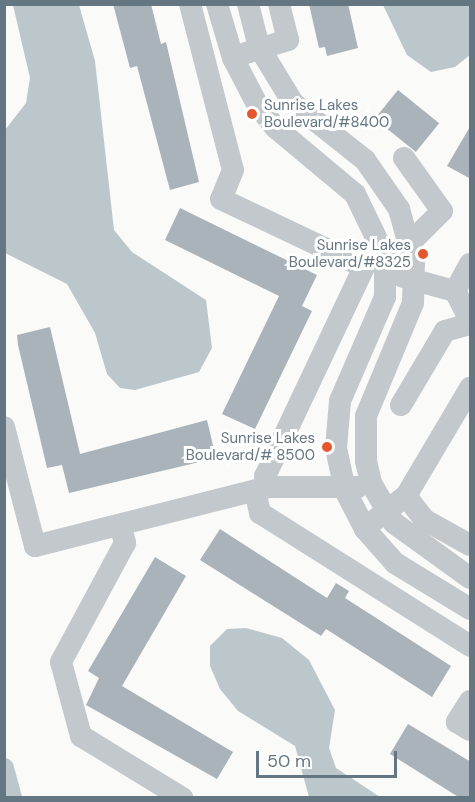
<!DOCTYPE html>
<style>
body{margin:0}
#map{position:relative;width:475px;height:802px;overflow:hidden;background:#fafaf8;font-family:"DM Sans",sans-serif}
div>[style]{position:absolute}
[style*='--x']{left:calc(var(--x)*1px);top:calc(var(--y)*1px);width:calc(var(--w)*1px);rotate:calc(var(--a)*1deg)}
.water>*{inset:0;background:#bbc7cb}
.canal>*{height:20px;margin:-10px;padding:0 10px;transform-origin:10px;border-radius:10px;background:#bbc7cb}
.building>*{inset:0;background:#aab3b9;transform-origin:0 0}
.minor>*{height:22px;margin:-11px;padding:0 11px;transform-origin:11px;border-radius:11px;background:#c3c8cc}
.dots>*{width:16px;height:16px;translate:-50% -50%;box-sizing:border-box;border:3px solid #fff;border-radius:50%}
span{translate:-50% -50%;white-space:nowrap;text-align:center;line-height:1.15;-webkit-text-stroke:6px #fff;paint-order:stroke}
.poi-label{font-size:15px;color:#657683}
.left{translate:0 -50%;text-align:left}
.right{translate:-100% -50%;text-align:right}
.frame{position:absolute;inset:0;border:6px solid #657683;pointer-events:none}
.scale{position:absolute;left:256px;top:751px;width:141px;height:27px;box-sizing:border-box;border:3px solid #657683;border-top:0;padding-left:8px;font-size:18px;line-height:21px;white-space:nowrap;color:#657683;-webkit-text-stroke:4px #fff;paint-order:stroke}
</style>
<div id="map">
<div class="water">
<div style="clip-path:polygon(13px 5px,79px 5px,95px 61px,114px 230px,132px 252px,206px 300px,212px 348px,199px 372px,135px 390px,120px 388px,107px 374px,95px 333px,67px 284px,5px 253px,5px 130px,26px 103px,30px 78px)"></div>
<div style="clip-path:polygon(383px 5px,470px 5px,470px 55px,455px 67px,431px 72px,407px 55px)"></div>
<div style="clip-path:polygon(246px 628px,282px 638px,309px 660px,335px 710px,329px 748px,336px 768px,380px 797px,309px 797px,295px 746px,238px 711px,220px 689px,210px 666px,210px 646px,227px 629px)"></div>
</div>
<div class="canal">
<div style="--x:4;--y:768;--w:31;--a:75"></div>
</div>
<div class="building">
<div style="clip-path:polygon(113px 4px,151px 4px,161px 44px,166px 42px,199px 182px,170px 190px,137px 66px,130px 68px)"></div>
<div style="clip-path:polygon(309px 4px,348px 4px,358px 48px,327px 56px,325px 47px,319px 48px)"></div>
<div style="left:398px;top:90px;width:53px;height:37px;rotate:39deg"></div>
<div style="clip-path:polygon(471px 125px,471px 179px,447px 166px)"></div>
<div style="clip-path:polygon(180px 208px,317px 275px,302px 306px,312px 311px,255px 429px,222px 414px,279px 296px,165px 240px)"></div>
<div style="clip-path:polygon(50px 327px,80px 454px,207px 420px,215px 454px,208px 460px,69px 493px,62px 465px,47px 468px,18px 345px,17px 335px)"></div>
<div style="clip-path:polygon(220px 529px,327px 598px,336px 583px,349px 591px,345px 598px,451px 666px,432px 697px,326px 629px,321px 636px,200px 560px)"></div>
<div style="clip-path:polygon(155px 557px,186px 576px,122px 686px,233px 752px,217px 779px,86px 705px,99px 678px,88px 671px)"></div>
<div style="clip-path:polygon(408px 724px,471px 762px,471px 798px,460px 798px,390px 754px)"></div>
</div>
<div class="minor">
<div style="--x:190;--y:4;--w:171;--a:75.5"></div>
<div style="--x:233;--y:170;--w:31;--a:112"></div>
<div style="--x:221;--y:199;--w:158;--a:25.4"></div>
<div style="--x:364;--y:267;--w:231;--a:115.3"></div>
<div style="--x:265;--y:476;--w:12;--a:70"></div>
<div style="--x:217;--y:4;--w:56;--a:73.5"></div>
<div style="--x:233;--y:58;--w:54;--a:62.5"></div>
<div style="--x:258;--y:106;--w:28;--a:51"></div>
<div style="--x:276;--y:128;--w:103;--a:39.9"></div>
<div style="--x:355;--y:194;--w:69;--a:64.2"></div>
<div style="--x:385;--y:256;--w:41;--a:90"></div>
<div style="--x:385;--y:297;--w:113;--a:113.4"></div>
<div style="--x:340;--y:401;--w:47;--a:94.9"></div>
<div style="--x:336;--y:448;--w:43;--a:77.9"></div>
<div style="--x:345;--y:490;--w:44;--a:62.9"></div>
<div style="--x:365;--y:529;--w:45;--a:48.6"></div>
<div style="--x:395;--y:563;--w:88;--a:31.5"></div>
<div style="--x:248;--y:4;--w:44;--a:75.7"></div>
<div style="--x:259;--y:47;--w:66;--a:58.7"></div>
<div style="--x:293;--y:103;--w:92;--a:38.4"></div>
<div style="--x:365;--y:160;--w:60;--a:55.2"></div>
<div style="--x:399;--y:209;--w:56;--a:74.5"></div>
<div style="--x:414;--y:263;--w:40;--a:91.4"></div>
<div style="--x:413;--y:303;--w:122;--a:112.6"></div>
<div style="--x:366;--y:416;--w:45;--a:90"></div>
<div style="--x:366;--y:461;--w:23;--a:77"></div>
<div style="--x:371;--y:483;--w:46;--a:60.1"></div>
<div style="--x:394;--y:523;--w:94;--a:35.9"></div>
<div style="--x:246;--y:53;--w:44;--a:-17.2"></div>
<div style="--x:288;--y:40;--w:37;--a:-104"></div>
<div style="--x:404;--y:158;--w:65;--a:54.4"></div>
<div style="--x:442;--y:211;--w:45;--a:135"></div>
<div style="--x:403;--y:277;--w:54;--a:15.1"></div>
<div style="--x:455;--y:291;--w:33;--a:63"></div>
<div style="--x:455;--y:291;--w:31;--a:-61"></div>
<div style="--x:401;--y:405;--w:86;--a:-59.3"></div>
<div style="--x:445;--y:331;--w:26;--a:-16"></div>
<div style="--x:4;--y:427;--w:123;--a:75.4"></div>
<div style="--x:35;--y:546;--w:241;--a:-14.2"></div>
<div style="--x:269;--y:487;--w:89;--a:0"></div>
<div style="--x:255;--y:491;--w:23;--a:77"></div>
<div style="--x:260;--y:513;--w:249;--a:32.3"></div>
<div style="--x:406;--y:496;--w:126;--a:-59.3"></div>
<div style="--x:375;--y:520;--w:39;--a:-38"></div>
<div style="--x:406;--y:496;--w:31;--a:52"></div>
<div style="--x:425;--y:520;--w:51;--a:29.1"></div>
<div style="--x:120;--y:525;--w:19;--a:74"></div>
<div style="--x:125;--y:543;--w:135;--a:118.3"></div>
<div style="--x:61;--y:662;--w:77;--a:74.9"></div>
<div style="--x:81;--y:736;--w:119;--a:31.5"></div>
<div style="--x:470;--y:701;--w:25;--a:122"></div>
<div style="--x:457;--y:722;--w:15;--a:32"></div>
</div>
<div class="dots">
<div style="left:252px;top:114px;background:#e4572e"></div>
<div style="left:423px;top:254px;background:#e4572e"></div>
<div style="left:327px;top:447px;background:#e4572e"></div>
</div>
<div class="poi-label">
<span class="left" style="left:264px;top:114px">Sunrise Lakes<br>Boulevard/#8400</span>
<span class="right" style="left:411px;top:254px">Sunrise Lakes<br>Boulevard/#8325</span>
<span class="right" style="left:315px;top:447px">Sunrise Lakes<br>Boulevard/# 8500</span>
</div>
<div class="frame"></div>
<div class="scale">50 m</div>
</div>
